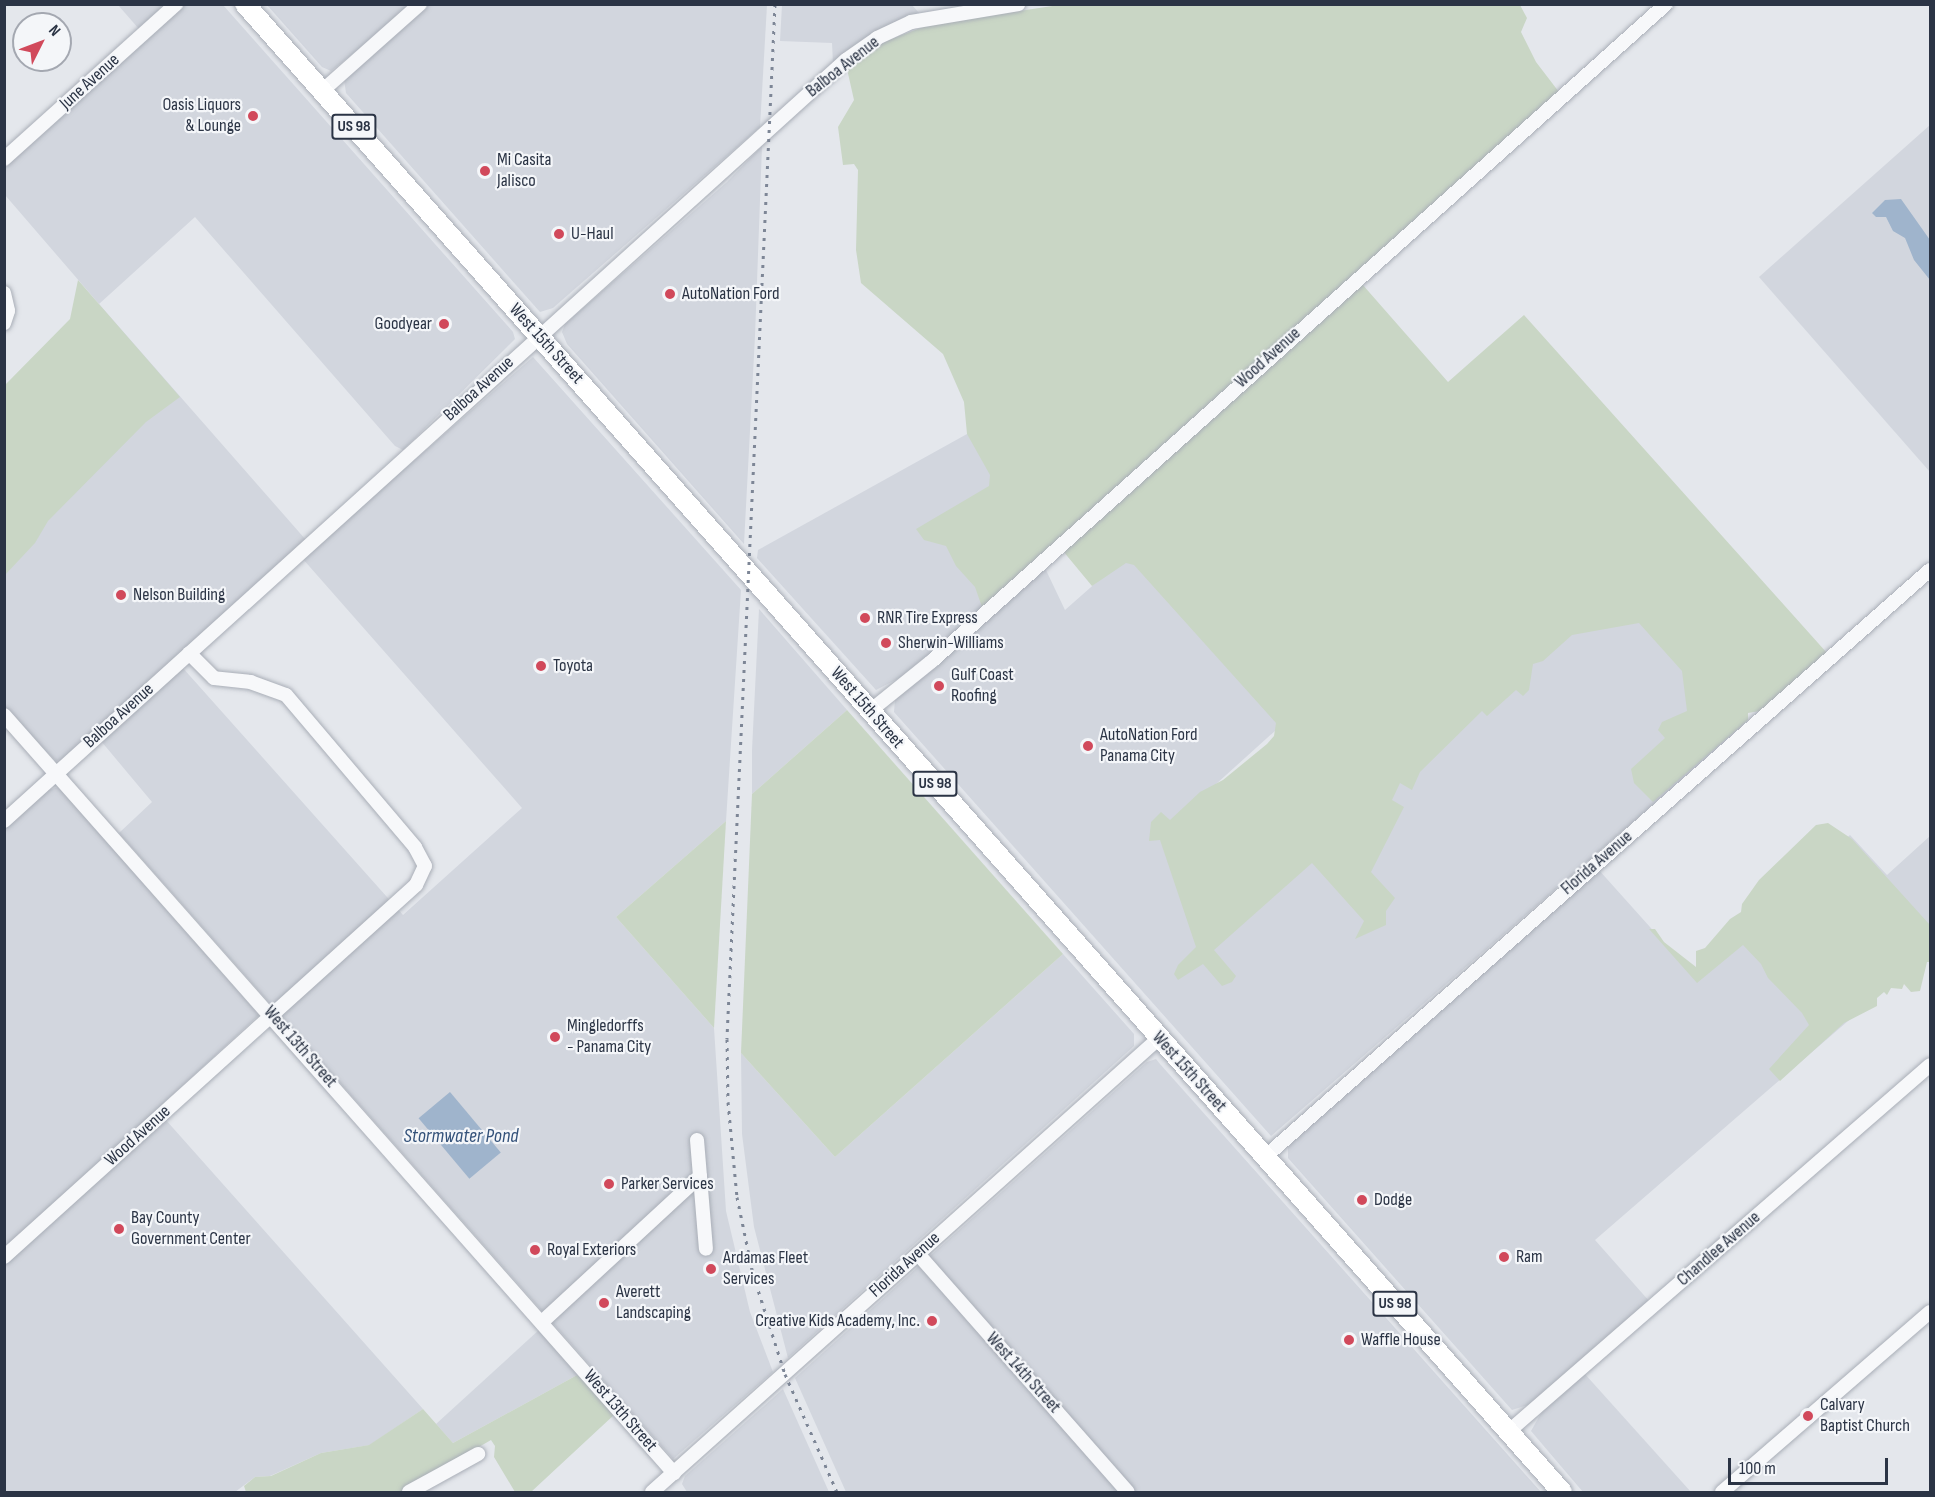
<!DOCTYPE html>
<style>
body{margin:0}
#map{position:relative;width:1935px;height:1497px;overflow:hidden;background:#e4e7ec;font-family:"Sofia Sans Condensed",sans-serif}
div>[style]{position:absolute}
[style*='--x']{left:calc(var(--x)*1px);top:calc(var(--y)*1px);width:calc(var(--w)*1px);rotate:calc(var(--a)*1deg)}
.built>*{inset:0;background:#d2d6de}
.green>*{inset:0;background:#c9d6c5}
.water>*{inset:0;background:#9fb4cc;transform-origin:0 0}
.roads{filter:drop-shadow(0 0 2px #a9aeb7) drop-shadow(0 0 2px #a9aeb7)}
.minor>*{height:14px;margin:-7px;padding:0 7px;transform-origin:7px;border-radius:7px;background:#f7f8fa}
.highway>*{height:20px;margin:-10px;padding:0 10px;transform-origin:10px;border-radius:10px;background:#fff}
.rail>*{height:3px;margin-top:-1.5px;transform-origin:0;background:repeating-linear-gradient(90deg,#7d8696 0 3px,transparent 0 9px)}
.dots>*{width:16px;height:16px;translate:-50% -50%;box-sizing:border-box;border:3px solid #f4f6f9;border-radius:50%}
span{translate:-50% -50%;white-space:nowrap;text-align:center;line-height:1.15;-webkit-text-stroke:4.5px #f4f6f9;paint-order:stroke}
.shield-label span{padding:2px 4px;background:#f4f6f9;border:2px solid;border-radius:4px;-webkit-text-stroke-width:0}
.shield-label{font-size:16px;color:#2b3445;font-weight:700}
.street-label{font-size:18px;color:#2b3445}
.poi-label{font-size:18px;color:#2b3445}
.right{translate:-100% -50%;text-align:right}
.left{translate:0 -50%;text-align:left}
.water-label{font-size:20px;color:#34527a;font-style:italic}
.frame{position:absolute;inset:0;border:6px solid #2b3445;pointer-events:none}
.north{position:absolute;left:12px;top:12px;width:60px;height:60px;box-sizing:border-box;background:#f4f6f9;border:2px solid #a4a8b1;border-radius:50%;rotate:48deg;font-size:16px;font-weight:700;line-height:24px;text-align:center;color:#2b3445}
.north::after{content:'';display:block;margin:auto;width:21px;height:27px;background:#d1495b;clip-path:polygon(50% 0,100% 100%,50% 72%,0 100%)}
.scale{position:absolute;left:1728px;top:1458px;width:160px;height:27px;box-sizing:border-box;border:3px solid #2b3445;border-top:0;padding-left:8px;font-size:18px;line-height:21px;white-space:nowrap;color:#2b3445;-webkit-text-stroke:4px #f4f6f9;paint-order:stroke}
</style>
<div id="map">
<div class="built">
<div style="clip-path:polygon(118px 5px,167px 5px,139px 29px)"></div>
<div style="clip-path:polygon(184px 5px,223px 5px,513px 332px,515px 339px,403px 450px,395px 446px,195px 217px,99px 304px,306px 540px,62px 760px,56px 761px,5px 712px,5px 390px,99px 304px,5px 195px,4px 166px)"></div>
<div style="clip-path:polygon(267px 5px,414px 5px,331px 71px,322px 67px)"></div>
<div style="clip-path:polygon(429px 5px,767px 5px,760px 127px,553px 308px,540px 312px,346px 93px,344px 79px)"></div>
<div style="clip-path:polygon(782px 5px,912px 5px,920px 14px,833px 64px,832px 43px,780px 41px)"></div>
<div style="clip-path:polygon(1930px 125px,1930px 472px,1759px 277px)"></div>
<div style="clip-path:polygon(762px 146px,755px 336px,744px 544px,567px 344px,562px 332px,565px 324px,727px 182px)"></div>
<div style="clip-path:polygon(533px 357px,741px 590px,726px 821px,616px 917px,714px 1028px,726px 1211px,750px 1312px,773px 1372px,673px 1459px,119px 833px,152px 802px,101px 741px,182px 667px,403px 915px,522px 808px,302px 558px)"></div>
<div style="clip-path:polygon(976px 429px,1039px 557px,909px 673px,876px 690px,757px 558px,758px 550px)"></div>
<div style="clip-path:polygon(1133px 550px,1286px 721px,1165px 830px,1618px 581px,1746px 724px,1271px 1136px,894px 712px,895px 700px,1045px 568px,1065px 610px)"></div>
<div style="clip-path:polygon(759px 609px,847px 710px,752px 794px,752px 750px)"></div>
<div style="clip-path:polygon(59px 787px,259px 1015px,5px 1250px,5px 829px,48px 790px)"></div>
<div style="clip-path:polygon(1850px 835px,1887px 875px,1930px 836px,1930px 950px,1595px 1240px,1650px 1302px,1531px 1404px,1512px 1410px,1288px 1158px,1288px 1145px,1598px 869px,1693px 975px)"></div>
<div style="clip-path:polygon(1063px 954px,1134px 1034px,1134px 1046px,788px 1358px,754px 1227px,742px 1134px,741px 1053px,835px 1157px)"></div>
<div style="clip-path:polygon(1156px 1059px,1160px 1064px,1541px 1492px,1136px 1492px,929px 1257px,1147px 1062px)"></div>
<div style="clip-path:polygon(165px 1119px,423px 1409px,370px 1445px,321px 1453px,270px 1476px,255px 1477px,235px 1492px,5px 1492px,4px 1264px)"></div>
<div style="clip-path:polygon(919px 1266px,1066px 1431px,1120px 1492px,846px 1492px,795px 1378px)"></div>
<div style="clip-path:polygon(540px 1329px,579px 1374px,453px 1443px,436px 1424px)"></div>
<div style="clip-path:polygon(1584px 1373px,1691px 1492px,1583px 1492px,1531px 1431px,1544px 1408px)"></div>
<div style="clip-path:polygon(783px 1389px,829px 1492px,687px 1492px,682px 1484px,685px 1476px)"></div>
</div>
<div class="green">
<div style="clip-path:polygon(1059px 5px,1520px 5px,1527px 18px,1521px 32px,1536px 62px,1559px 92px,982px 607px,975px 587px,956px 566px,946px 546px,924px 540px,916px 529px,989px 486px,990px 475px,967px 434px,964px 402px,943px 354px,861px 283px,856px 250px,858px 170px,854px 164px,843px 165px,838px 127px,854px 100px,847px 69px,886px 41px,931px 24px)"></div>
<div style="clip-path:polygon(78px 280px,180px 397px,146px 422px,48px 521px,35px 543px,5px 575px,5px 385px,70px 319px)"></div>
<div style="clip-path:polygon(1362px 284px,1448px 382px,1524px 315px,1827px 653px,1760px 711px,1748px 713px,1748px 720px,1653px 802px,1634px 783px,1631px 769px,1665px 738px,1658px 730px,1662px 722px,1687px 711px,1682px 671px,1639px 623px,1572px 635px,1543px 661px,1533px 664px,1529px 690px,1523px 696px,1516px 690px,1487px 716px,1482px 711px,1420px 772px,1412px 790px,1400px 783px,1392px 800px,1404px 807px,1371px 872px,1395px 898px,1386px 911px,1386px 925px,1355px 939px,1364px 921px,1312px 863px,1214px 950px,1236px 976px,1232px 982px,1222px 986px,1203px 964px,1178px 980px,1174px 974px,1178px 965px,1196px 947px,1160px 840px,1149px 841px,1151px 822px,1161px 812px,1170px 820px,1200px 792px,1223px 780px,1267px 744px,1274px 736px,1276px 723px,1134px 565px,1126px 563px,1092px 586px,1063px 551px)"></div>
<div style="clip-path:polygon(847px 710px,1063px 954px,835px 1157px,741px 1053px,752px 794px)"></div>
<div style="clip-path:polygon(726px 821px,714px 1028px,616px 917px)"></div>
<div style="clip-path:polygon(1828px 823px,1852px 839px,1930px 925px,1930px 962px,1927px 962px,1920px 991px,1911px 992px,1904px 984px,1902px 989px,1891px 988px,1887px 995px,1884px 992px,1877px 998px,1877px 1006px,1844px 1023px,1780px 1081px,1769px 1069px,1809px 1025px,1802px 1013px,1768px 978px,1761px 964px,1743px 945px,1697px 983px,1649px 929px,1655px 929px,1664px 942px,1696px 967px,1696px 951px,1705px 948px,1730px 919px,1741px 912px,1742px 904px,1759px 880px,1816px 825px)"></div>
<div style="clip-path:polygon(579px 1374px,615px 1414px,531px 1492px,515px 1492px,494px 1457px,495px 1446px,491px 1440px,401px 1492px,246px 1492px,244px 1486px,255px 1477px,271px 1476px,321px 1453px,369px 1445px,423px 1409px,453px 1443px)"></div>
</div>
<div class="water">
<div style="clip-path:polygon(1901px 199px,1930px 240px,1930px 280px,1914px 260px,1905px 238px,1893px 231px,1886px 217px,1876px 217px,1872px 213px,1885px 200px)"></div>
<div style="left:450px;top:1092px;width:79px;height:41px;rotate:50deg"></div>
</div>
<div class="roads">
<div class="minor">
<div style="--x:322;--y:91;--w:131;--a:-41.6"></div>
<div style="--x:4;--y:159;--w:232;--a:-42"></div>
<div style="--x:4;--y:293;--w:18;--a:77"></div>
<div style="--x:8;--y:311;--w:13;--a:108"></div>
<div style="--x:870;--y:711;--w:80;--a:-38.9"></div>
<div style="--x:932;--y:661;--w:985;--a:-41.83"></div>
<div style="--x:4;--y:715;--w:1012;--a:48.53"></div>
<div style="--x:4;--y:821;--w:1135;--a:-42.11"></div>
<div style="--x:846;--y:60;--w:38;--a:-35"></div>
<div style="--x:877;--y:38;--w:38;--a:-25"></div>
<div style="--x:911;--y:22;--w:109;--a:-9.5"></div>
<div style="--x:697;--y:1140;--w:109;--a:85.3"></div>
<div style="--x:1265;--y:1157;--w:887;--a:-41.44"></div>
<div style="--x:918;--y:1254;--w:317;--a:48.6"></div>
<div style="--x:4;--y:1257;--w:555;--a:-42.08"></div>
<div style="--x:416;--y:885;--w:21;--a:-65"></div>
<div style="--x:425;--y:866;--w:21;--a:-118"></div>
<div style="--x:415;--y:847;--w:199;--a:-130.3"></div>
<div style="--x:286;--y:695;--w:37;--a:-160"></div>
<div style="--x:251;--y:682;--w:37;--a:-174"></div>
<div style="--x:214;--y:678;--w:35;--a:-135"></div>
<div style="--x:542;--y:1322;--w:215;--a:-42.7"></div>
<div style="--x:1508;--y:1432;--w:559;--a:-41.01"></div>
<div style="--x:409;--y:1492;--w:79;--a:-28.8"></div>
<div style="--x:652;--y:1492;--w:681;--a:-41.84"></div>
<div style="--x:1722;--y:1492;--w:275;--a:-40.9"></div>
</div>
<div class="highway">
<div style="--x:245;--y:4;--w:1987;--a:48.49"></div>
</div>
</div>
<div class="rail">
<div style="--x:775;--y:4;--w:1036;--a:92.66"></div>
<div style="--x:727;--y:1039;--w:63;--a:89.1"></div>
<div style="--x:728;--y:1102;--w:95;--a:84.6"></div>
<div style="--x:737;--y:1197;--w:79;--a:78.3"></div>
<div style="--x:753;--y:1274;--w:105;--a:72.3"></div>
<div style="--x:785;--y:1374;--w:129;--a:66.2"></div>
</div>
<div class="dots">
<div style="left:253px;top:116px;background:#d1495b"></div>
<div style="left:485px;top:171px;background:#d1495b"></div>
<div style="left:559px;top:234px;background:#d1495b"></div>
<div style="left:670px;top:294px;background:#d1495b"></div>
<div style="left:444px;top:324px;background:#d1495b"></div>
<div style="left:121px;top:595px;background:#d1495b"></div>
<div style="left:865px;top:618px;background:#d1495b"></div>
<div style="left:886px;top:643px;background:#d1495b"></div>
<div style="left:541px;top:666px;background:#d1495b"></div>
<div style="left:939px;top:686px;background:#d1495b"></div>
<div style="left:1088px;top:746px;background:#d1495b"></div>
<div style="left:555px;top:1037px;background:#d1495b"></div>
<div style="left:609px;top:1184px;background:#d1495b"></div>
<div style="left:1362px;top:1200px;background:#d1495b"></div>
<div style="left:119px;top:1229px;background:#d1495b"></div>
<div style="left:535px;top:1250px;background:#d1495b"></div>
<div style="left:1504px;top:1257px;background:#d1495b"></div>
<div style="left:711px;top:1269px;background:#d1495b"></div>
<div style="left:604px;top:1303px;background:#d1495b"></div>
<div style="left:932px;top:1321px;background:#d1495b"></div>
<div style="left:1349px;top:1340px;background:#d1495b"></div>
<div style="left:1808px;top:1416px;background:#d1495b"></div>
</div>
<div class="shield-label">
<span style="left:354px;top:127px">US 98</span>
<span style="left:935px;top:784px">US 98</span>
<span style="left:1395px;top:1304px">US 98</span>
</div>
<div class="street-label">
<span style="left:843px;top:67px;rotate:-38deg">Balboa Avenue</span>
<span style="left:90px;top:82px;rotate:-42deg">June Avenue</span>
<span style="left:546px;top:344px;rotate:48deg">West 15th Street</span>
<span style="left:1268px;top:358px;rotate:-42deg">Wood Avenue</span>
<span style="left:479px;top:389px;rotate:-42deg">Balboa Avenue</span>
<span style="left:867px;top:708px;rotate:49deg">West 15th Street</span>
<span style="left:119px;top:716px;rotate:-42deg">Balboa Avenue</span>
<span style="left:1597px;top:863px;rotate:-41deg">Florida Avenue</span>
<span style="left:300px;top:1047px;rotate:49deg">West 13th Street</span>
<span style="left:1189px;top:1072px;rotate:48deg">West 15th Street</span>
<span style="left:138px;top:1136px;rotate:-42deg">Wood Avenue</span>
<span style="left:1719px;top:1249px;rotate:-41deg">Chandlee Avenue</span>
<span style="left:905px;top:1265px;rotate:-42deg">Florida Avenue</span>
<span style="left:1023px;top:1373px;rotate:48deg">West 14th Street</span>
<span style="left:620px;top:1411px;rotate:49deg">West 13th Street</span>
</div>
<div class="poi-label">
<span class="right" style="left:241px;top:116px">Oasis Liquors<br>&amp; Lounge</span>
<span class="left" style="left:497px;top:171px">Mi Casita<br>Jalisco</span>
<span class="left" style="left:571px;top:234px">U-Haul</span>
<span class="left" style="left:682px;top:294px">AutoNation Ford</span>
<span class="right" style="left:432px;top:324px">Goodyear</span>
<span class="left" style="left:133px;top:595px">Nelson Building</span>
<span class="left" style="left:877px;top:618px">RNR Tire Express</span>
<span class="left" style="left:898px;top:643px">Sherwin-Williams</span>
<span class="left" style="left:553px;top:666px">Toyota</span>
<span class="left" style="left:951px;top:686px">Gulf Coast<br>Roofing</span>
<span class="left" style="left:1100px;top:746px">AutoNation Ford<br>Panama City</span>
<span class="left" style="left:567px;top:1037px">Mingledorffs<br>- Panama City</span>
<span class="left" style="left:621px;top:1184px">Parker Services</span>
<span class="left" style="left:1374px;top:1200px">Dodge</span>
<span class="left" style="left:131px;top:1229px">Bay County<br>Government Center</span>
<span class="left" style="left:547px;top:1250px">Royal Exteriors</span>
<span class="left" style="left:1516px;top:1257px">Ram</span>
<span class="left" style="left:723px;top:1269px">Ardamas Fleet<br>Services</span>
<span class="left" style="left:616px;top:1303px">Averett<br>Landscaping</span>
<span class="right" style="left:920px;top:1321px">Creative Kids Academy, Inc.</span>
<span class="left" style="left:1361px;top:1340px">Waffle House</span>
<span class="left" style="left:1820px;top:1416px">Calvary<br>Baptist Church</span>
</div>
<div class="water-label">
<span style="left:461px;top:1136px">Stormwater Pond</span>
</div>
<div class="frame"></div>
<div class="north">N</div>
<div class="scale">100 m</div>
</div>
